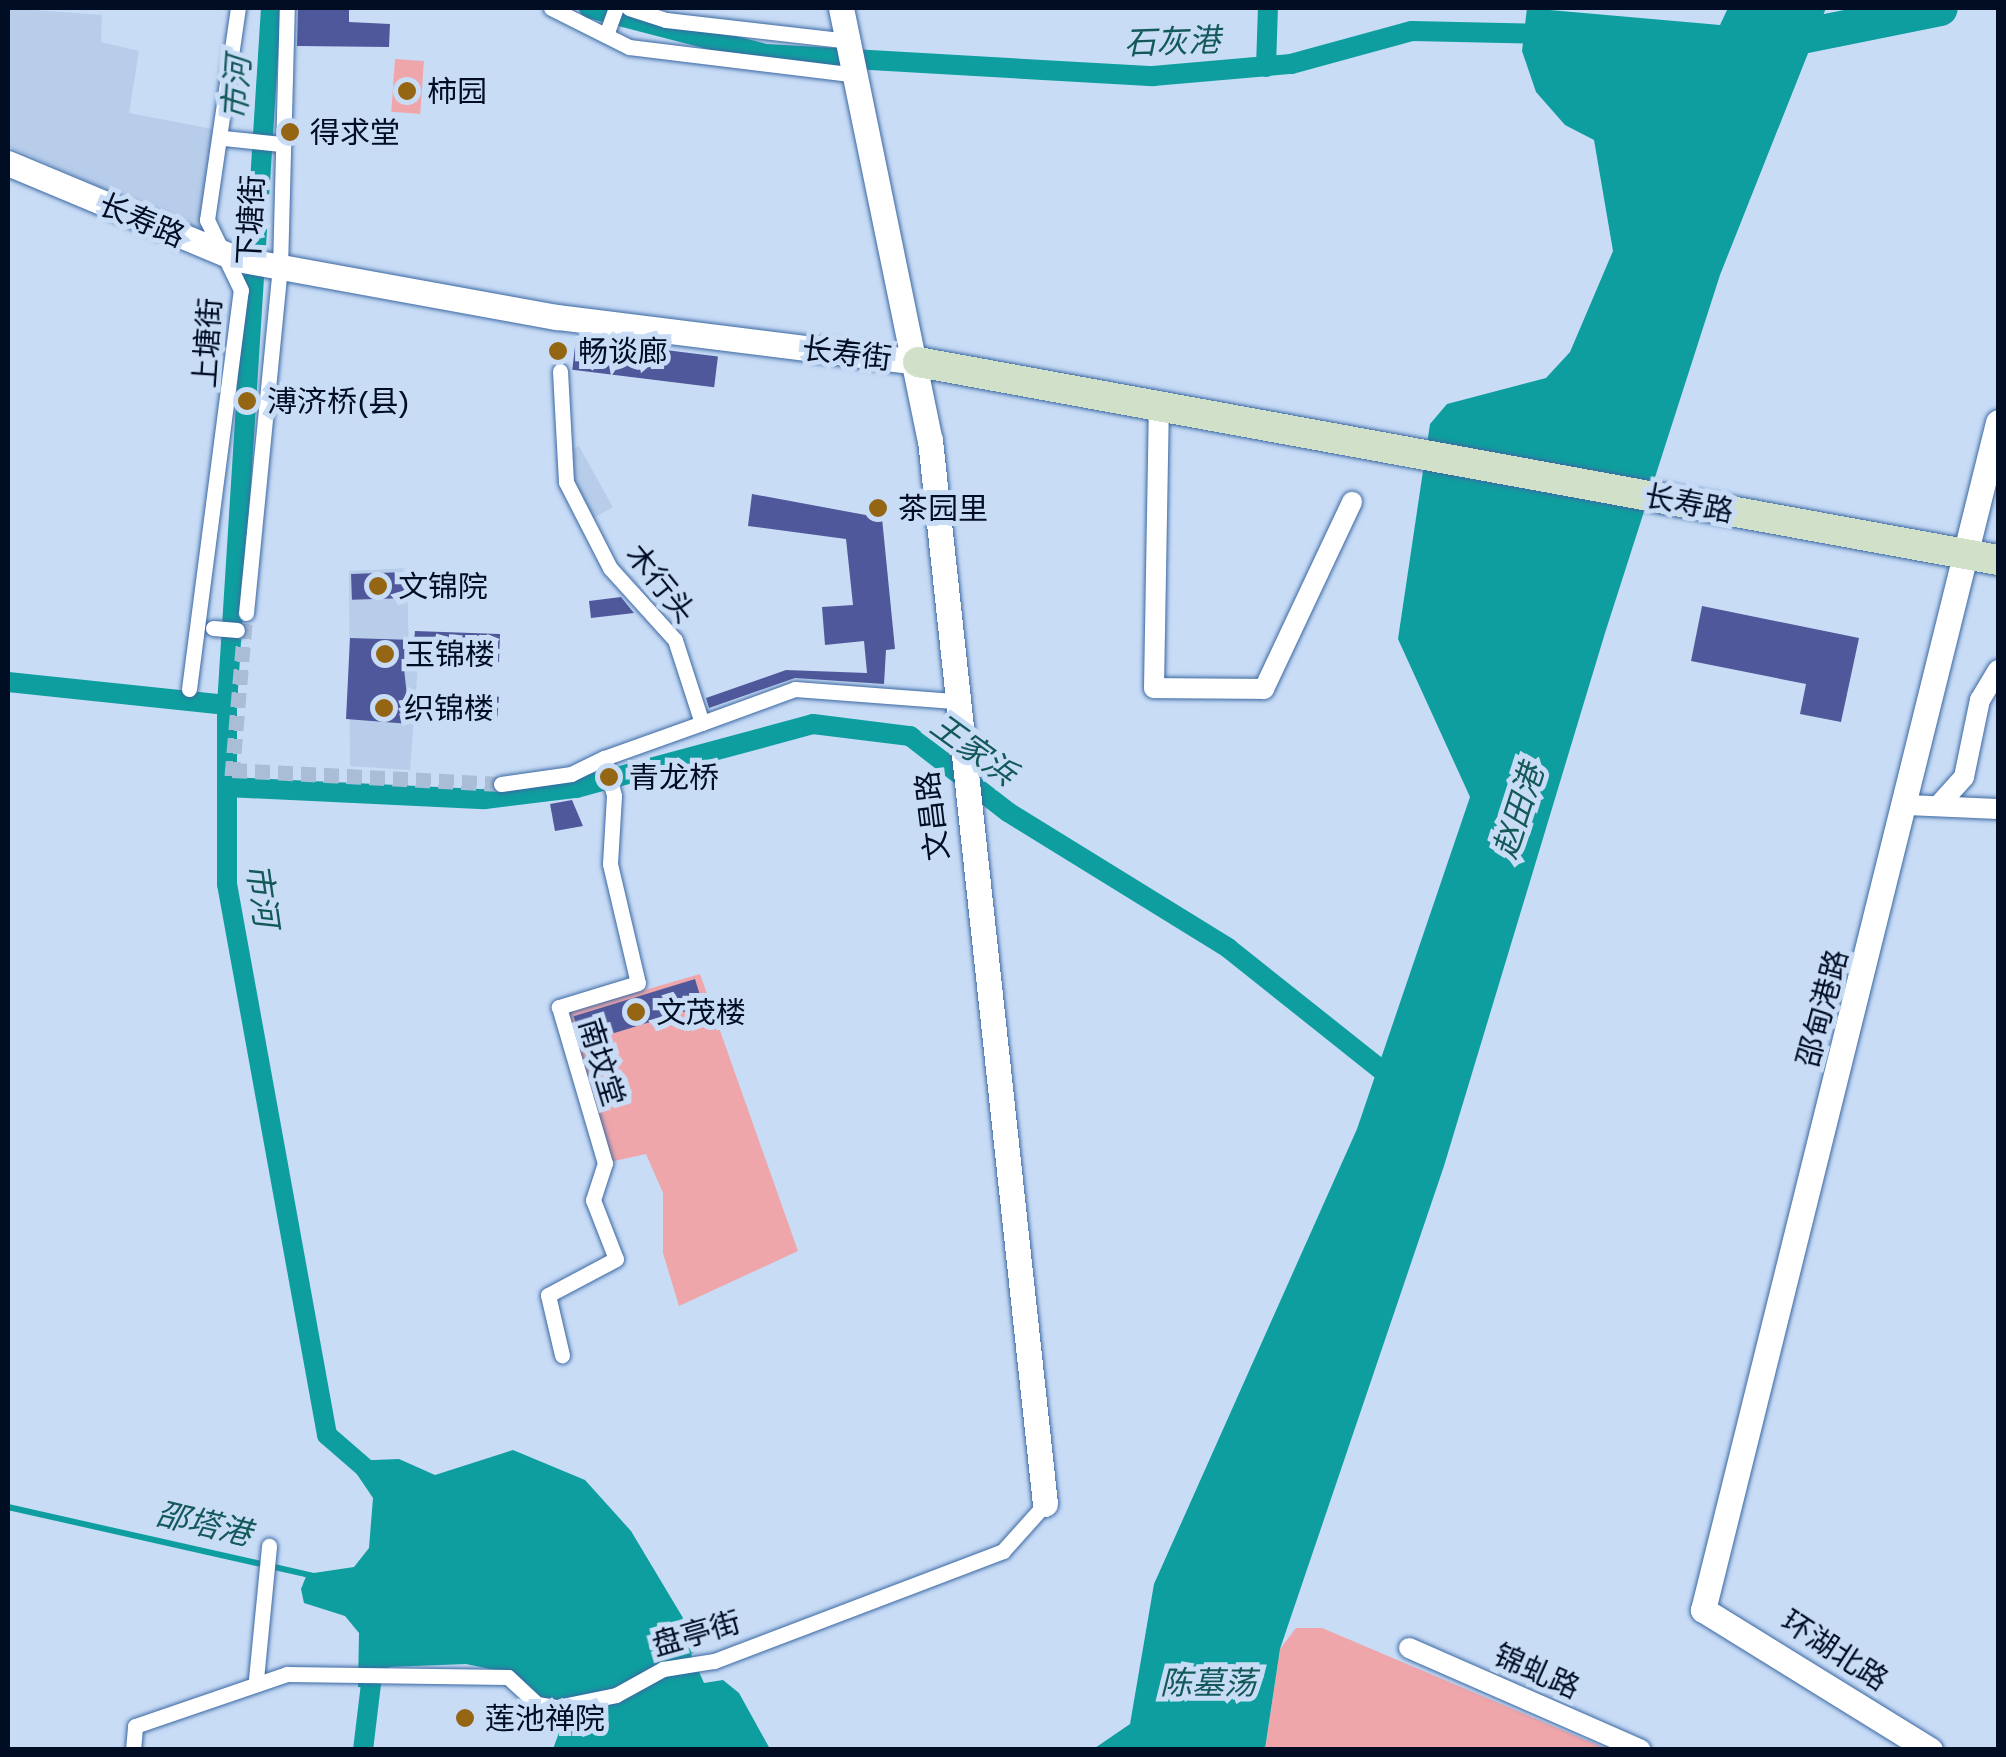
<!DOCTYPE html>
<meta charset="utf-8">
<style>
body{margin:0}
#map{position:relative;width:2006px;height:1757px;overflow:hidden;background:#c8dcf6;font-family:"Golos Text","Noto Sans SC",sans-serif}
div>[style]{position:absolute}
[style*='--x']{left:calc(var(--x)*1px);top:calc(var(--y)*1px);width:calc(var(--w)*1px);rotate:calc(var(--a)*1deg)}
.built>*{inset:0;background:#b7cdea;transform-origin:0 0}
.green>*{inset:0;background:#efa6aa;transform-origin:0 0}
.water>*{inset:0;background:#0f9e9f}
.stream>*{height:6px;margin:-3px;padding:0 3px;transform-origin:3px;border-radius:3px;background:#0f9e9f}
.canal>*{height:20px;margin:-10px;padding:0 10px;transform-origin:10px;border-radius:10px;background:#0f9e9f}
.river>*{height:35px;margin:-17.5px;padding:0 17.5px;transform-origin:17.5px;border-radius:17.5px;background:#0f9e9f}
.building>*{inset:0;background:#4f589a;transform-origin:0 0}
.pedestrian-tunnel>*{height:15px;margin-top:-7.5px;transform-origin:0;background:repeating-linear-gradient(90deg,#aabdd6 0 15px,transparent 0 23px)}
.roads{filter:drop-shadow(0 0 2px #3b68a3) drop-shadow(0 0 2px #3b68a3)}
.pedestrian>*{height:15px;margin:-7.5px;padding:0 7.5px;transform-origin:7.5px;border-radius:7.5px;background:#fff}
.minor>*{height:20px;margin:-10px;padding:0 10px;transform-origin:10px;border-radius:10px;background:#fff}
.tertiary>*{height:25px;margin:-12.5px;padding:0 12.5px;transform-origin:12.5px;border-radius:12.5px;background:#fff}
.secondary>*{height:30px;margin:-15px;padding:0 15px;transform-origin:15px;border-radius:15px;background:#d1e1c9}
.dots>*{width:28px;height:28px;translate:-50% -50%;box-sizing:border-box;border:5px solid #c8dcf6;border-radius:50%}
span{translate:-50% -50%;white-space:nowrap;text-align:center;line-height:1.15;-webkit-text-stroke:10px #c8dcf6;paint-order:stroke}
.poi-label{font-size:30px;color:#000d23}
.left{translate:0 -50%;text-align:left}
.street-label{font-size:30px;color:#000d23}
.water-label{font-size:32px;color:#145959;font-style:italic}
.frame{position:absolute;inset:0;border:10px solid #000d23;pointer-events:none}
</style>
<div id="map">
<div class="built">
<div style="clip-path:polygon(8px 8px,102px 15px,101px 42px,139px 51px,129px 113px,218px 130px,201px 232px,8px 146px)"></div>
<div style="left:579px;top:446px;width:70px;height:27px;rotate:61deg"></div>
<div style="clip-path:polygon(407px 568px,409px 663px,418px 665px,410px 770px,350px 766px,349px 571px)"></div>
</div>
<div class="green">
<div style="left:395px;top:59px;width:29px;height:53px;rotate:4deg"></div>
<div style="clip-path:polygon(700px 974px,798px 1251px,679px 1306px,663px 1253px,663px 1193px,646px 1154px,610px 1162px,562px 1014px)"></div>
<div style="clip-path:polygon(1296px 1628px,1322px 1628px,1607px 1749px,1265px 1750px,1280px 1649px)"></div>
</div>
<div class="water">
<div style="clip-path:polygon(1527px 8px,1720px 25px,1728px 8px,1826px 8px,1720px 275px,1605px 633px,1444px 1166px,1280px 1649px,1265px 1749px,1092px 1750px,1130px 1724px,1154px 1584px,1357px 1129px,1470px 797px,1398px 639px,1430px 424px,1447px 404px,1546px 378px,1570px 352px,1613px 251px,1594px 140px,1565px 125px,1536px 92px,1522px 51px)"></div>
<div style="clip-path:polygon(513px 1450px,585px 1480px,631px 1531px,701px 1648px,691px 1654px,704px 1683px,723px 1680px,739px 1693px,770px 1749px,553px 1749px,564px 1719px,558px 1703px,536px 1699px,509px 1673px,466px 1664px,389px 1667px,379px 1689px,358px 1687px,359px 1633px,345px 1616px,304px 1603px,301px 1589px,307px 1574px,354px 1567px,369px 1548px,373px 1498px,348px 1461px,399px 1459px,435px 1475px)"></div>
</div>
<div class="stream">
<div style="--x:8;--y:1507;--w:313;--a:12.7"></div>
</div>
<div class="canal">
<div style="--x:271;--y:8;--w:698;--a:93.61"></div>
<div style="--x:227;--y:705;--w:179;--a:90"></div>
<div style="--x:227;--y:884;--w:560;--a:79.71"></div>
<div style="--x:327;--y:1435;--w:61;--a:41"></div>
<div style="--x:589;--y:8;--w:183;--a:14.6"></div>
<div style="--x:766;--y:54;--w:388;--a:3.3"></div>
<div style="--x:1153;--y:76;--w:139;--a:-5"></div>
<div style="--x:1291;--y:64;--w:125;--a:-15.3"></div>
<div style="--x:1412;--y:31;--w:137;--a:1.3"></div>
<div style="--x:1266;--y:67;--w:59;--a:-88.1"></div>
<div style="--x:8;--y:682;--w:220;--a:6"></div>
<div style="--x:227;--y:787;--w:258;--a:2.7"></div>
<div style="--x:485;--y:799;--w:92;--a:-6.9"></div>
<div style="--x:576;--y:788;--w:245;--a:-15.1"></div>
<div style="--x:813;--y:724;--w:98;--a:7.1"></div>
<div style="--x:910;--y:736;--w:124;--a:37.8"></div>
<div style="--x:1008;--y:812;--w:259;--a:31.7"></div>
<div style="--x:1228;--y:948;--w:217;--a:38.5"></div>
<div style="--x:363;--y:1750;--w:84;--a:-83.1"></div>
</div>
<div class="river">
<div style="--x:1776;--y:41;--w:167;--a:-11.4"></div>
</div>
<div class="building">
<div style="clip-path:polygon(298px 8px,349px 8px,349px 22px,390px 24px,389px 47px,297px 46px)"></div>
<div style="left:576px;top:339px;width:143px;height:31px;rotate:7deg"></div>
<div style="clip-path:polygon(752px 494px,882px 518px,895px 649px,886px 650px,884px 684px,795px 678px,709px 708px,706px 698px,786px 670px,867px 673px,864px 641px,825px 645px,822px 607px,853px 605px,846px 539px,748px 526px)"></div>
<div style="left:405px;top:572px;width:26px;height:54px;rotate:88deg"></div>
<div style="clip-path:polygon(621px 597px,634px 613px,591px 618px,589px 601px)"></div>
<div style="clip-path:polygon(1702px 606px,1859px 638px,1841px 722px,1800px 714px,1806px 684px,1691px 661px)"></div>
<div style="clip-path:polygon(415px 631px,500px 634px,499px 662px,403px 659px,410px 724px,346px 719px,350px 638px,414px 640px)"></div>
<div style="left:460px;top:694px;width:39px;height:20px;rotate:4deg"></div>
<div style="clip-path:polygon(572px 800px,583px 826px,555px 831px,550px 804px)"></div>
<div style="left:695px;top:979px;width:28px;height:127px;rotate:73deg"></div>
</div>
<div class="pedestrian-tunnel">
<div style="--x:232;--y:770;--w:269;--a:3"></div>
<div style="--x:232;--y:776;--w:164;--a:-85.1"></div>
</div>
<div class="roads">
<div class="pedestrian">
<div style="--x:551;--y:8;--w:87;--a:26.6"></div>
<div style="--x:629;--y:47;--w:229;--a:7"></div>
<div style="--x:629;--y:8;--w:39;--a:18"></div>
<div style="--x:666;--y:20;--w:184;--a:6.5"></div>
<div style="--x:606;--y:35;--w:29;--a:-70"></div>
<div style="--x:224;--y:138;--w:57;--a:6"></div>
<div style="--x:560;--y:371;--w:111;--a:86.9"></div>
<div style="--x:566;--y:482;--w:97;--a:62.9"></div>
<div style="--x:610;--y:568;--w:97;--a:47.9"></div>
<div style="--x:675;--y:640;--w:87;--a:72"></div>
<div style="--x:702;--y:723;--w:104;--a:160.3"></div>
<div style="--x:604;--y:758;--w:39;--a:75"></div>
<div style="--x:614;--y:796;--w:68;--a:93.4"></div>
<div style="--x:610;--y:864;--w:122;--a:76.8"></div>
<div style="--x:638;--y:983;--w:83;--a:163.1"></div>
<div style="--x:559;--y:1007;--w:163;--a:73.6"></div>
<div style="--x:605;--y:1163;--w:39;--a:108"></div>
<div style="--x:593;--y:1200;--w:63;--a:68.7"></div>
<div style="--x:616;--y:1259;--w:77;--a:152.1"></div>
<div style="--x:548;--y:1295;--w:62;--a:76.9"></div>
<div style="--x:246;--y:613;--w:347;--a:-84.4"></div>
<div style="--x:280;--y:268;--w:260;--a:-88.5"></div>
<div style="--x:213;--y:628;--w:24;--a:5"></div>
<div style="--x:189;--y:689;--w:402;--a:-82.6"></div>
<div style="--x:241;--y:290;--w:78;--a:-115.9"></div>
<div style="--x:207;--y:220;--w:214;--a:-81.7"></div>
<div style="--x:702;--y:723;--w:99;--a:-20.1"></div>
<div style="--x:795;--y:689;--w:159;--a:4.3"></div>
<div style="--x:501;--y:784;--w:71;--a:-8.1"></div>
<div style="--x:571;--y:774;--w:37;--a:-26"></div>
<div style="--x:256;--y:1679;--w:134;--a:-84.4"></div>
<div style="--x:133;--y:1750;--w:24;--a:-85"></div>
<div style="--x:135;--y:1726;--w:161;--a:-18.9"></div>
<div style="--x:287;--y:1674;--w:221;--a:0.8"></div>
<div style="--x:508;--y:1677;--w:40;--a:43"></div>
<div style="--x:537;--y:1704;--w:20;--a:9"></div>
<div style="--x:557;--y:1707;--w:60;--a:-11.5"></div>
<div style="--x:616;--y:1695;--w:54;--a:-29"></div>
<div style="--x:663;--y:1669;--w:52;--a:-8.9"></div>
<div style="--x:714;--y:1661;--w:309;--a:-20.8"></div>
<div style="--x:1003;--y:1551;--w:63;--a:-48.2"></div>
</div>
<div class="minor">
<div style="--x:1159;--y:401;--w:287;--a:91"></div>
<div style="--x:1154;--y:688;--w:110;--a:0.5"></div>
<div style="--x:1264;--y:689;--w:207;--a:-64.8"></div>
<div style="--x:1907;--y:805;--w:91;--a:2.5"></div>
<div style="--x:1938;--y:806;--w:39;--a:-48"></div>
<div style="--x:1964;--y:777;--w:79;--a:-78.3"></div>
<div style="--x:1980;--y:700;--w:35;--a:-59"></div>
<div style="--x:1409;--y:1648;--w:253;--a:23.7"></div>
</div>
<div class="tertiary">
<div style="--x:841;--y:8;--w:441;--a:78.4"></div>
<div style="--x:930;--y:440;--w:1070;--a:83.83"></div>
<div style="--x:8;--y:163;--w:248;--a:22.7"></div>
<div style="--x:237;--y:259;--w:325;--a:10.3"></div>
<div style="--x:557;--y:317;--w:364;--a:7.1"></div>
<div style="--x:1930;--y:1750;--w:267;--a:-148.3"></div>
<div style="--x:1703;--y:1610;--w:1224;--a:-76.05"></div>
</div>
<div class="secondary">
<div style="--x:918;--y:362;--w:1098;--a:10.39"></div>
</div>
</div>
<div class="dots">
<div style="left:407px;top:91px;background:#946613"></div>
<div style="left:290px;top:132px;background:#946613"></div>
<div style="left:558px;top:351px;background:#946613"></div>
<div style="left:247px;top:401px;background:#946613"></div>
<div style="left:878px;top:508px;background:#946613"></div>
<div style="left:378px;top:586px;background:#946613"></div>
<div style="left:385px;top:654px;background:#946613"></div>
<div style="left:384px;top:708px;background:#946613"></div>
<div style="left:609px;top:777px;background:#946613"></div>
<div style="left:636px;top:1012px;background:#946613"></div>
<div style="left:465px;top:1718px;background:#946613"></div>
</div>
<div class="poi-label">
<span class="left" style="left:427px;top:91px">柿园</span>
<span class="left" style="left:310px;top:132px">得求堂</span>
<span class="left" style="left:578px;top:351px">畅谈廊</span>
<span class="left" style="left:267px;top:401px">溥济桥(县)</span>
<span class="left" style="left:898px;top:508px">茶园里</span>
<span class="left" style="left:398px;top:586px">文锦院</span>
<span class="left" style="left:405px;top:654px">玉锦楼</span>
<span class="left" style="left:404px;top:708px">织锦楼</span>
<span class="left" style="left:629px;top:777px">青龙桥</span>
<span class="left" style="left:656px;top:1012px">文茂楼</span>
<span class="left" style="left:485px;top:1718px">莲池禅院</span>
</div>
<div class="street-label">
<span style="left:142px;top:220px;rotate:23deg">长寿路</span>
<span style="left:250px;top:220px;rotate:-87deg">下塘街</span>
<span style="left:207px;top:343px;rotate:-86deg">上塘街</span>
<span style="left:847px;top:353px;rotate:7deg">长寿街</span>
<span style="left:1689px;top:503px;rotate:11deg">长寿路</span>
<span style="left:661px;top:583px;rotate:51deg">木行头</span>
<span style="left:932px;top:816px;rotate:-97deg">文昌路</span>
<span style="left:1822px;top:1008px;rotate:-75deg">邵甸港路</span>
<span style="left:602px;top:1062px;rotate:73deg">南坟堂</span>
<span style="left:696px;top:1633px;rotate:-16deg">盘亭街</span>
<span style="left:1835px;top:1650px;rotate:33deg">环湖北路</span>
<span style="left:1537px;top:1671px;rotate:24deg">锦虬路</span>
</div>
<div class="water-label">
<span style="left:1172px;top:41px;rotate:-2deg">石灰港</span>
<span style="left:236px;top:88px;rotate:-86deg">市河</span>
<span style="left:974px;top:749px;rotate:36deg">王家浜</span>
<span style="left:1518px;top:811px;rotate:-72deg">赵田港</span>
<span style="left:263px;top:895px;rotate:82deg">市河</span>
<span style="left:204px;top:1523px;rotate:13deg">邵塔港</span>
<span style="left:1208px;top:1682px">陈墓荡</span>
</div>
<div class="frame"></div>
</div>
